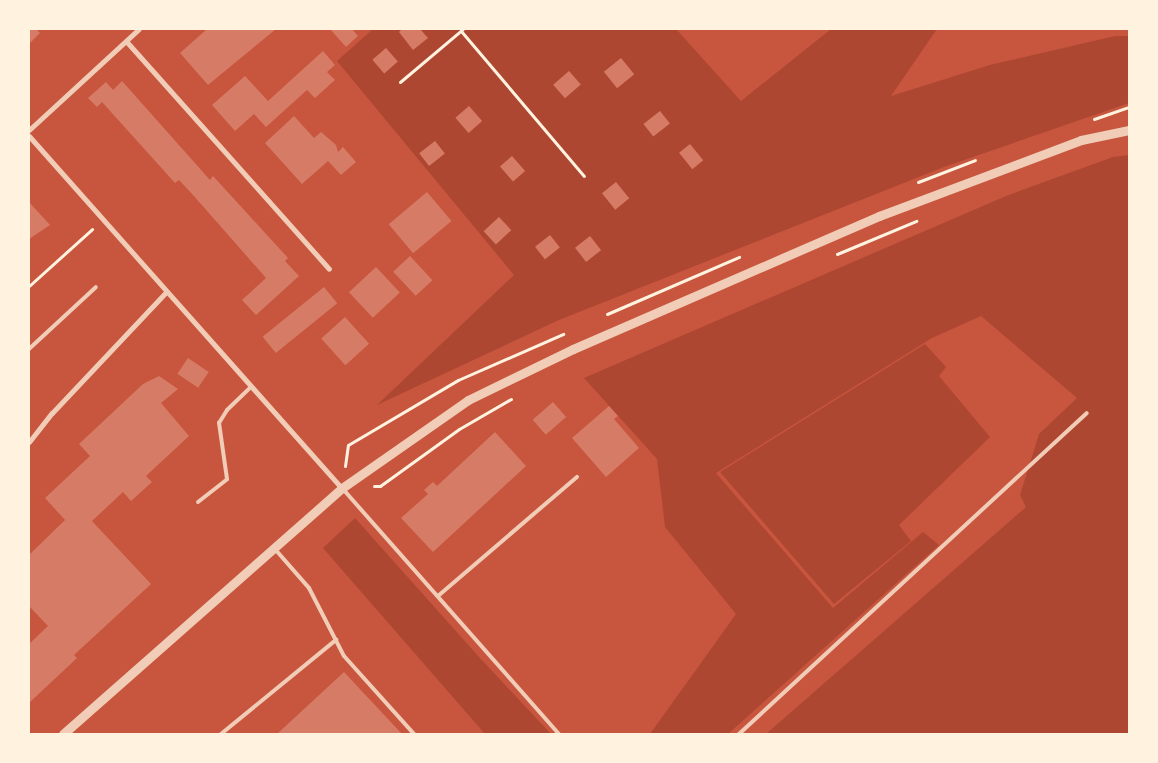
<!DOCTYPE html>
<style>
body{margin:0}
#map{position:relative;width:1158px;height:763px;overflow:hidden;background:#c8553d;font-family:Barlow,sans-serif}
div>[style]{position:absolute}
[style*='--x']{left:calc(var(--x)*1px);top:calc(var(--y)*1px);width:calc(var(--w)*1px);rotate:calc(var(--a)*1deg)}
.green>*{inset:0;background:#ae4732}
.building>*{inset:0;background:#d67c66;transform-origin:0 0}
.path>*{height:3px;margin:-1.5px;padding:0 1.5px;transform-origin:1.5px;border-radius:1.5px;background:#fff3e0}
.service>*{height:4px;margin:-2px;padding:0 2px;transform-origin:2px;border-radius:2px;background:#f1ccb7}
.minor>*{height:5px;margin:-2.5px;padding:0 2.5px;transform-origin:2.5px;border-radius:2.5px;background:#f1ccb7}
.tertiary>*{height:9px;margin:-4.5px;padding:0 4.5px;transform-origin:4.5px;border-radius:4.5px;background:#f1ccb7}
span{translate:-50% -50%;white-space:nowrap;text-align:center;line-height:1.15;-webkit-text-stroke:4px #fff3e0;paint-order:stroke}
.frame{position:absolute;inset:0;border:30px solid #fff3e0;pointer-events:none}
</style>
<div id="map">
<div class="green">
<div style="clip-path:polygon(373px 29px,676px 29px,741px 101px,831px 29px,937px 29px,891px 96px,990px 65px,1115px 36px,1129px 36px,1129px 103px,944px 167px,559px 320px,377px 405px,514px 275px,337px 61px)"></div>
<div style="clip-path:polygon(1129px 155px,1129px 734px,766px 734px,1026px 507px,1020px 495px,1039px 434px,1077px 398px,981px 316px,932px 338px,716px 473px,833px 608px,923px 532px,939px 545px,728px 734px,650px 734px,736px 614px,665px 527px,657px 459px,584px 378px,1006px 196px,1113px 157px)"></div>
<div style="clip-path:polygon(925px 344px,946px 367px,939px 376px,990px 437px,899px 525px,911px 541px,834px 604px,720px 472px)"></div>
<div style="clip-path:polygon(355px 518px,479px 657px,551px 734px,485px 734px,323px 548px)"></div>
</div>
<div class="building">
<div style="clip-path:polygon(29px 29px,36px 29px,40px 33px,29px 44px)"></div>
<div style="clip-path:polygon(207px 29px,276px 29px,208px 85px,180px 53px)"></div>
<div style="clip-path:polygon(330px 29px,352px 29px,358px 36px,346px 47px)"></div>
<div style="clip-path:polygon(402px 29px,420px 29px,428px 38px,413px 50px,399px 32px)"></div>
<div style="left:386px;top:48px;width:18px;height:18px;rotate:49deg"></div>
<div style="clip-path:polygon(323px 51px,335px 65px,327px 72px,335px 80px,315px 98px,307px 90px,266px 127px,254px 114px,235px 131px,212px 105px,245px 76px,268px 101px)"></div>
<div style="left:621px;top:58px;width:21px;height:22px;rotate:51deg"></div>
<div style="left:569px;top:71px;width:18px;height:21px;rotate:49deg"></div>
<div style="clip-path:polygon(122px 81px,210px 180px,213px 176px,288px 258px,285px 261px,299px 276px,256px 315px,242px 300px,266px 278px,193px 195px,179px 180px,175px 183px,102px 102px,97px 107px,88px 98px,106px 82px,113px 90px)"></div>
<div style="left:469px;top:106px;width:20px;height:18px;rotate:49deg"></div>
<div style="left:660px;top:111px;width:16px;height:21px;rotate:52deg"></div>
<div style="clip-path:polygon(294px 116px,314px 138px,321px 132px,336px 145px,338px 152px,343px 147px,356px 162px,341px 175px,328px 161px,302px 184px,265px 143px)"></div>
<div style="left:435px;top:141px;width:16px;height:20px;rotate:52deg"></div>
<div style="left:690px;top:144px;width:21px;height:14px;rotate:51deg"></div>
<div style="left:512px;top:156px;width:20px;height:16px;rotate:49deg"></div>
<div style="left:616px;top:182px;width:21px;height:18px;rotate:51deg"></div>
<div style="left:427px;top:192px;width:38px;height:50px;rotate:50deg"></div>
<div style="clip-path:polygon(29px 202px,50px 225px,29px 239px)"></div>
<div style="left:499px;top:217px;width:18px;height:21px;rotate:47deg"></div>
<div style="left:550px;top:235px;width:16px;height:19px;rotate:52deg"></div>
<div style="left:590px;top:236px;width:18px;height:19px;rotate:52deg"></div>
<div style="left:410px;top:256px;width:33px;height:23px;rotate:47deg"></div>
<div style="left:376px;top:267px;width:35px;height:37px;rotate:47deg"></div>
<div style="left:324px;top:287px;width:21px;height:79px;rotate:51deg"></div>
<div style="left:345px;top:317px;width:36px;height:32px;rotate:48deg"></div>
<div style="left:188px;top:358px;width:25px;height:19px;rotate:34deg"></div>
<div style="clip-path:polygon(159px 376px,178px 389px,161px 403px,189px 436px,146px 476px,152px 482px,131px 501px,123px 492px,92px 521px,151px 584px,74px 655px,77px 658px,29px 703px,29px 644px,48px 626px,29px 606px,29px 555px,65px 520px,45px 498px,90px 456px,79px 444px,143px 384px)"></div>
<div style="left:553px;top:402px;width:20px;height:27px;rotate:49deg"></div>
<div style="clip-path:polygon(609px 406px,618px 416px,614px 419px,639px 448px,606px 477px,572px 438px)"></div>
<div style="clip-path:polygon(495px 432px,526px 466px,433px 552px,401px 518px,428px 494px,424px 490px,433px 482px,437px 486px)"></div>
<div style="clip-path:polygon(344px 672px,402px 734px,277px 734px)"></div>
</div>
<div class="path">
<div style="--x:461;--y:31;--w:190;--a:49.7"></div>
<div style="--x:400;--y:82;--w:82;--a:-40.1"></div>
<div style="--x:1094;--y:119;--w:37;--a:-19"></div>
<div style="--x:918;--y:182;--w:61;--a:-21.1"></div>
<div style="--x:837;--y:254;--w:86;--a:-22.7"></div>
<div style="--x:29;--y:286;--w:85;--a:-42.1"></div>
<div style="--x:607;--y:314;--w:144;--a:-23.4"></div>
<div style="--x:345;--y:466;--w:21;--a:-82"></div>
<div style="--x:348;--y:445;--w:128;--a:-30.6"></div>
<div style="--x:458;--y:380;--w:115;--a:-23.7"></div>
<div style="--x:374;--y:486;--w:6;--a:0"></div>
<div style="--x:380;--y:486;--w:97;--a:-35.8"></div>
<div style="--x:459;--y:429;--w:60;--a:-30"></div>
</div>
<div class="service">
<div style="--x:29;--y:349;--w:91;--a:-42.8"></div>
<div style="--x:342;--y:488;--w:328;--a:48.6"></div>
<div style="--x:198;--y:502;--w:37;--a:-38"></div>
<div style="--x:227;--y:479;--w:57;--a:-98.1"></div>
<div style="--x:219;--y:423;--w:15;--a:-58"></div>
<div style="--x:227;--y:410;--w:33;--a:-44"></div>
<div style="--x:274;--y:548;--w:53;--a:48.8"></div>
<div style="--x:309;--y:588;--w:76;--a:62.8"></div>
<div style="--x:344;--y:656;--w:105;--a:48.1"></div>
<div style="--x:438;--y:596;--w:183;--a:-40.6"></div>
<div style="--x:221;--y:734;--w:149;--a:-39.3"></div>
<div style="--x:739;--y:734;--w:473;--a:-42.7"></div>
</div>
<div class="minor">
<div style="--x:126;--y:41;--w:305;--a:48.3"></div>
<div style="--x:29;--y:130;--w:149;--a:-42.6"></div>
<div style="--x:29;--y:136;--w:471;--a:48.4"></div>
<div style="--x:29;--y:442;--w:37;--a:-52"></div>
<div style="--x:52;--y:413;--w:166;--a:-46.7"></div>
</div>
<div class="tertiary">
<div style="--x:63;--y:734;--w:372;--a:-41.4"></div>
<div style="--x:342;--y:488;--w:154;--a:-34.9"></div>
<div style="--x:468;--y:400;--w:117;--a:-25.9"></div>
<div style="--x:573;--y:349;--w:334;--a:-23.5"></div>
<div style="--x:879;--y:216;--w:216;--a:-20.6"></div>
<div style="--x:1081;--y:140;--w:49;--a:-11.8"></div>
</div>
<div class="frame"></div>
</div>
